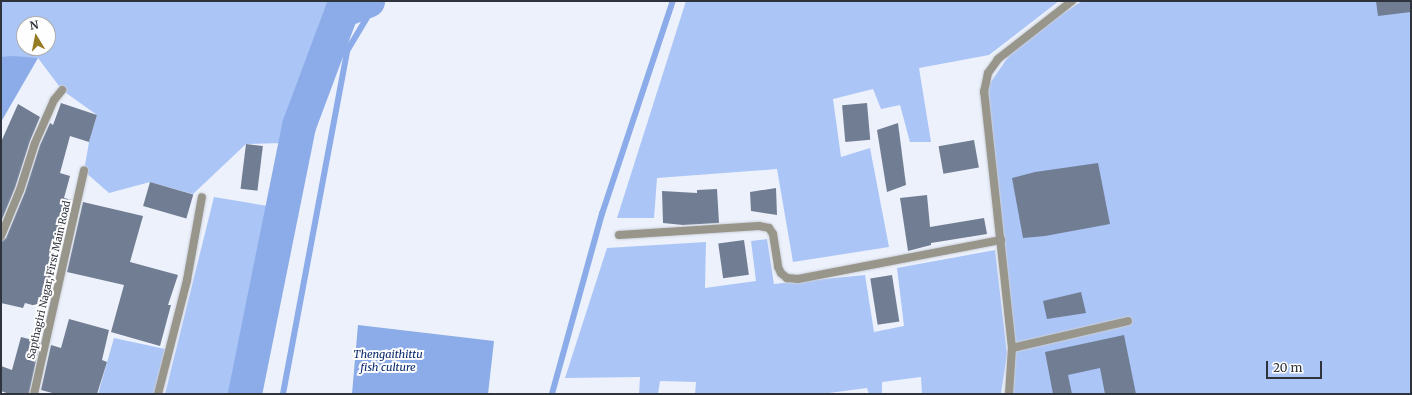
<!DOCTYPE html>
<style>
body{margin:0}
#map{position:relative;width:1412px;height:395px;overflow:hidden;background:#ecf1fb;font-family:Merriweather,serif}
div>[style]{position:absolute}
[style*='--x']{left:calc(var(--x)*1px);top:calc(var(--y)*1px);width:calc(var(--w)*1px);rotate:calc(var(--a)*1deg)}
.green>*{inset:0;background:#abc5f7}
.water>*{inset:0;background:#8bace8}
.stream>*{height:5.5px;margin:-2.75px;padding:0 2.75px;transform-origin:2.75px;border-radius:2.75px;background:#8bace8}
.river>*{height:34px;margin:-17px;padding:0 17px;transform-origin:17px;border-radius:17px;background:#8bace8}
.building>*{inset:0;background:#717d93;transform-origin:0 0}
.roads{filter:drop-shadow(0 0 1px #cacfd9) drop-shadow(0 0 1px #cacfd9)}
.service>*{height:8px;margin:-4px;padding:0 4px;transform-origin:4px;border-radius:4px;background:#98958a}
.minor>*{height:8px;margin:-4px;padding:0 4px;transform-origin:4px;border-radius:4px;background:#98958a}
span{translate:-50% -50%;white-space:nowrap;text-align:center;line-height:1.15;-webkit-text-stroke:4px #fefefe;paint-order:stroke}
.street-label{font-size:10px;color:#2e333c}
.water-label{font-size:11px;color:#08296d;font-style:italic}
.frame{position:absolute;inset:0;border:2px solid #2e333c;pointer-events:none}
.north{position:absolute;left:16px;top:16px;width:40px;height:40px;box-sizing:border-box;background:#fefefe;border:1px solid #abadb0;border-radius:50%;rotate:350deg;font-size:11px;font-weight:700;line-height:16px;text-align:center;color:#2e333c}
.north::after{content:'';display:block;margin:auto;width:14px;height:18px;background:#957b23;clip-path:polygon(50% 0,100% 100%,50% 72%,0 100%)}
.scale{position:absolute;left:1266px;top:361px;width:56px;height:18px;box-sizing:border-box;border:2px solid #2e333c;border-top:0;padding-left:5px;font-size:12px;line-height:14px;white-space:nowrap;color:#2e333c;-webkit-text-stroke:3px #fefefe;paint-order:stroke}
</style>
<div id="map">
<div class="green">
<div style="clip-path:polygon(evenodd,1px 1px,342px 1px,342px 11px,284px 143px,246px 144px,193px 194px,150px 182px,109px 193px,84px 171px,89px 142px,97px 115px,62px 90px,38px 58px,1px 57px,1px 1px,24px 24px,48px 24px,48px 48px,24px 48px,24px 24px)"></div>
<div style="clip-path:polygon(686px 1px,1059px 1px,989px 55px,919px 68px,931px 142px,910px 142px,900px 105px,881px 109px,873px 89px,833px 99px,841px 157px,870px 148px,889px 247px,793px 262px,777px 169px,657px 178px,654px 218px,617px 218px)"></div>
<div style="clip-path:polygon(1082px 1px,1411px 1px,1411px 394px,1007px 394px,1012px 348px,984px 92px,1017px 44px)"></div>
<div style="clip-path:polygon(214px 197px,274px 207px,238px 394px,165px 394px)"></div>
<div style="clip-path:polygon(767px 239px,774px 284px,865px 275px,874px 332px,904px 326px,897px 268px,995px 250px,1007px 354px,1001px 394px,922px 394px,921px 377px,882px 382px,882px 394px,869px 394px,867px 388px,821px 394px,695px 394px,696px 382px,660px 381px,658px 394px,639px 394px,640px 377px,565px 378px,607px 248px,706px 242px,705px 288px,756px 281px,751px 241px)"></div>
<div style="clip-path:polygon(114px 338px,165px 349px,154px 394px,98px 394px)"></div>
</div>
<div class="water">
<div style="clip-path:polygon(13px 56px,38px 58px,1px 122px,1px 57px)"></div>
<div style="clip-path:polygon(358px 325px,494px 341px,488px 394px,352px 394px)"></div>
</div>
<div class="stream">
<div style="--x:283;--y:394;--w:349;--a:-79.4"></div>
<div style="--x:347;--y:51;--w:58;--a:-59"></div>
<div style="--x:552;--y:394;--w:187;--a:-74.5"></div>
<div style="--x:602;--y:214;--w:225;--a:-71.6"></div>
</div>
<div class="river">
<div style="--x:245;--y:394;--w:273;--a:-78.6"></div>
<div style="--x:299;--y:126;--w:123;--a:-69.5"></div>
<div style="--x:342;--y:11;--w:28;--a:-21"></div>
</div>
<div class="building">
<div style="clip-path:polygon(1376px 1px,1411px 1px,1411px 12px,1378px 16px)"></div>
<div style="clip-path:polygon(61px 103px,97px 115px,89px 142px,70px 136px,60px 173px,70px 176px,64px 198px,72px 200px,47px 309px,25px 303px,23px 308px,1px 303px,1px 241px,6px 238px,25px 192px,40px 145px,50px 123px,53px 125px)"></div>
<div style="left:867px;top:103px;width:37px;height:25px;rotate:85deg"></div>
<div style="clip-path:polygon(18px 104px,40px 117px,30px 141px,15px 188px,1px 222px,1px 142px)"></div>
<div style="clip-path:polygon(898px 123px,906px 185px,887px 192px,877px 130px)"></div>
<div style="left:974px;top:140px;width:28px;height:36px;rotate:80deg"></div>
<div style="left:246px;top:144px;width:17px;height:45px;rotate:7deg"></div>
<div style="clip-path:polygon(1098px 163px,1110px 224px,1045px 236px,1023px 238px,1012px 178px,1035px 172px)"></div>
<div style="left:150px;top:182px;width:45px;height:25px;rotate:16deg"></div>
<div style="clip-path:polygon(776px 188px,777px 215px,751px 211px,750px 192px)"></div>
<div style="clip-path:polygon(717px 189px,719px 223px,683px 225px,663px 223px,662px 191px,697px 193px,697px 190px)"></div>
<div style="clip-path:polygon(927px 195px,930px 227px,984px 218px,987px 234px,931px 243px,931px 245px,908px 251px,900px 198px)"></div>
<div style="clip-path:polygon(83px 202px,143px 216px,130px 262px,178px 275px,168px 305px,171px 305px,160px 346px,111px 332px,124px 285px,67px 272px)"></div>
<div style="left:744px;top:240px;width:35px;height:26px;rotate:82deg"></div>
<div style="left:892px;top:275px;width:47px;height:22px;rotate:81deg"></div>
<div style="clip-path:polygon(1081px 292px,1086px 313px,1047px 319px,1043px 301px)"></div>
<div style="clip-path:polygon(69px 319px,109px 330px,102px 360px,107px 362px,97px 394px,56px 394px,41px 390px,51px 345px,61px 348px)"></div>
<div style="clip-path:polygon(1124px 335px,1136px 394px,1105px 394px,1100px 368px,1068px 375px,1072px 394px,1053px 394px,1045px 352px)"></div>
<div style="clip-path:polygon(21px 337px,40px 342px,29px 394px,9px 394px,1px 391px,1px 366px,12px 370px)"></div>
</div>
<div class="roads">
<div class="service">
<div style="--x:1012;--y:348;--w:119;--a:-13.1"></div>
</div>
<div class="minor">
<div style="--x:619;--y:235;--w:140;--a:-3.7"></div>
<div style="--x:759;--y:226;--w:10;--a:11"></div>
<div style="--x:769;--y:228;--w:7;--a:56"></div>
<div style="--x:773;--y:234;--w:33;--a:81"></div>
<div style="--x:778;--y:267;--w:7;--a:63"></div>
<div style="--x:781;--y:273;--w:8;--a:40"></div>
<div style="--x:787;--y:278;--w:11;--a:5"></div>
<div style="--x:798;--y:279;--w:207;--a:-10.9"></div>
<div style="--x:1;--y:236;--w:50;--a:-67.6"></div>
<div style="--x:20;--y:190;--w:49;--a:-72.3"></div>
<div style="--x:35;--y:143;--w:47;--a:-66.2"></div>
<div style="--x:54;--y:100;--w:13;--a:-51"></div>
<div style="--x:34;--y:394;--w:229;--a:-77.4"></div>
<div style="--x:158;--y:394;--w:118;--a:-75.7"></div>
<div style="--x:187;--y:280;--w:84;--a:-79.8"></div>
<div style="--x:1009;--y:394;--w:46;--a:-86.3"></div>
<div style="--x:1012;--y:348;--w:258;--a:-96.2"></div>
<div style="--x:984;--y:92;--w:19;--a:-78"></div>
<div style="--x:988;--y:73;--w:17;--a:-54"></div>
<div style="--x:998;--y:59;--w:94;--a:-38.1"></div>
</div>
</div>
<div class="street-label">
<span style="left:49px;top:280px;rotate:-77deg">Sapthagiri Nagar, First Main Road</span>
</div>
<div class="water-label">
<span style="left:388px;top:361px">Thengaithittu<br>fish culture</span>
</div>
<div class="frame"></div>
<div class="north">N</div>
<div class="scale">20 m</div>
</div>
